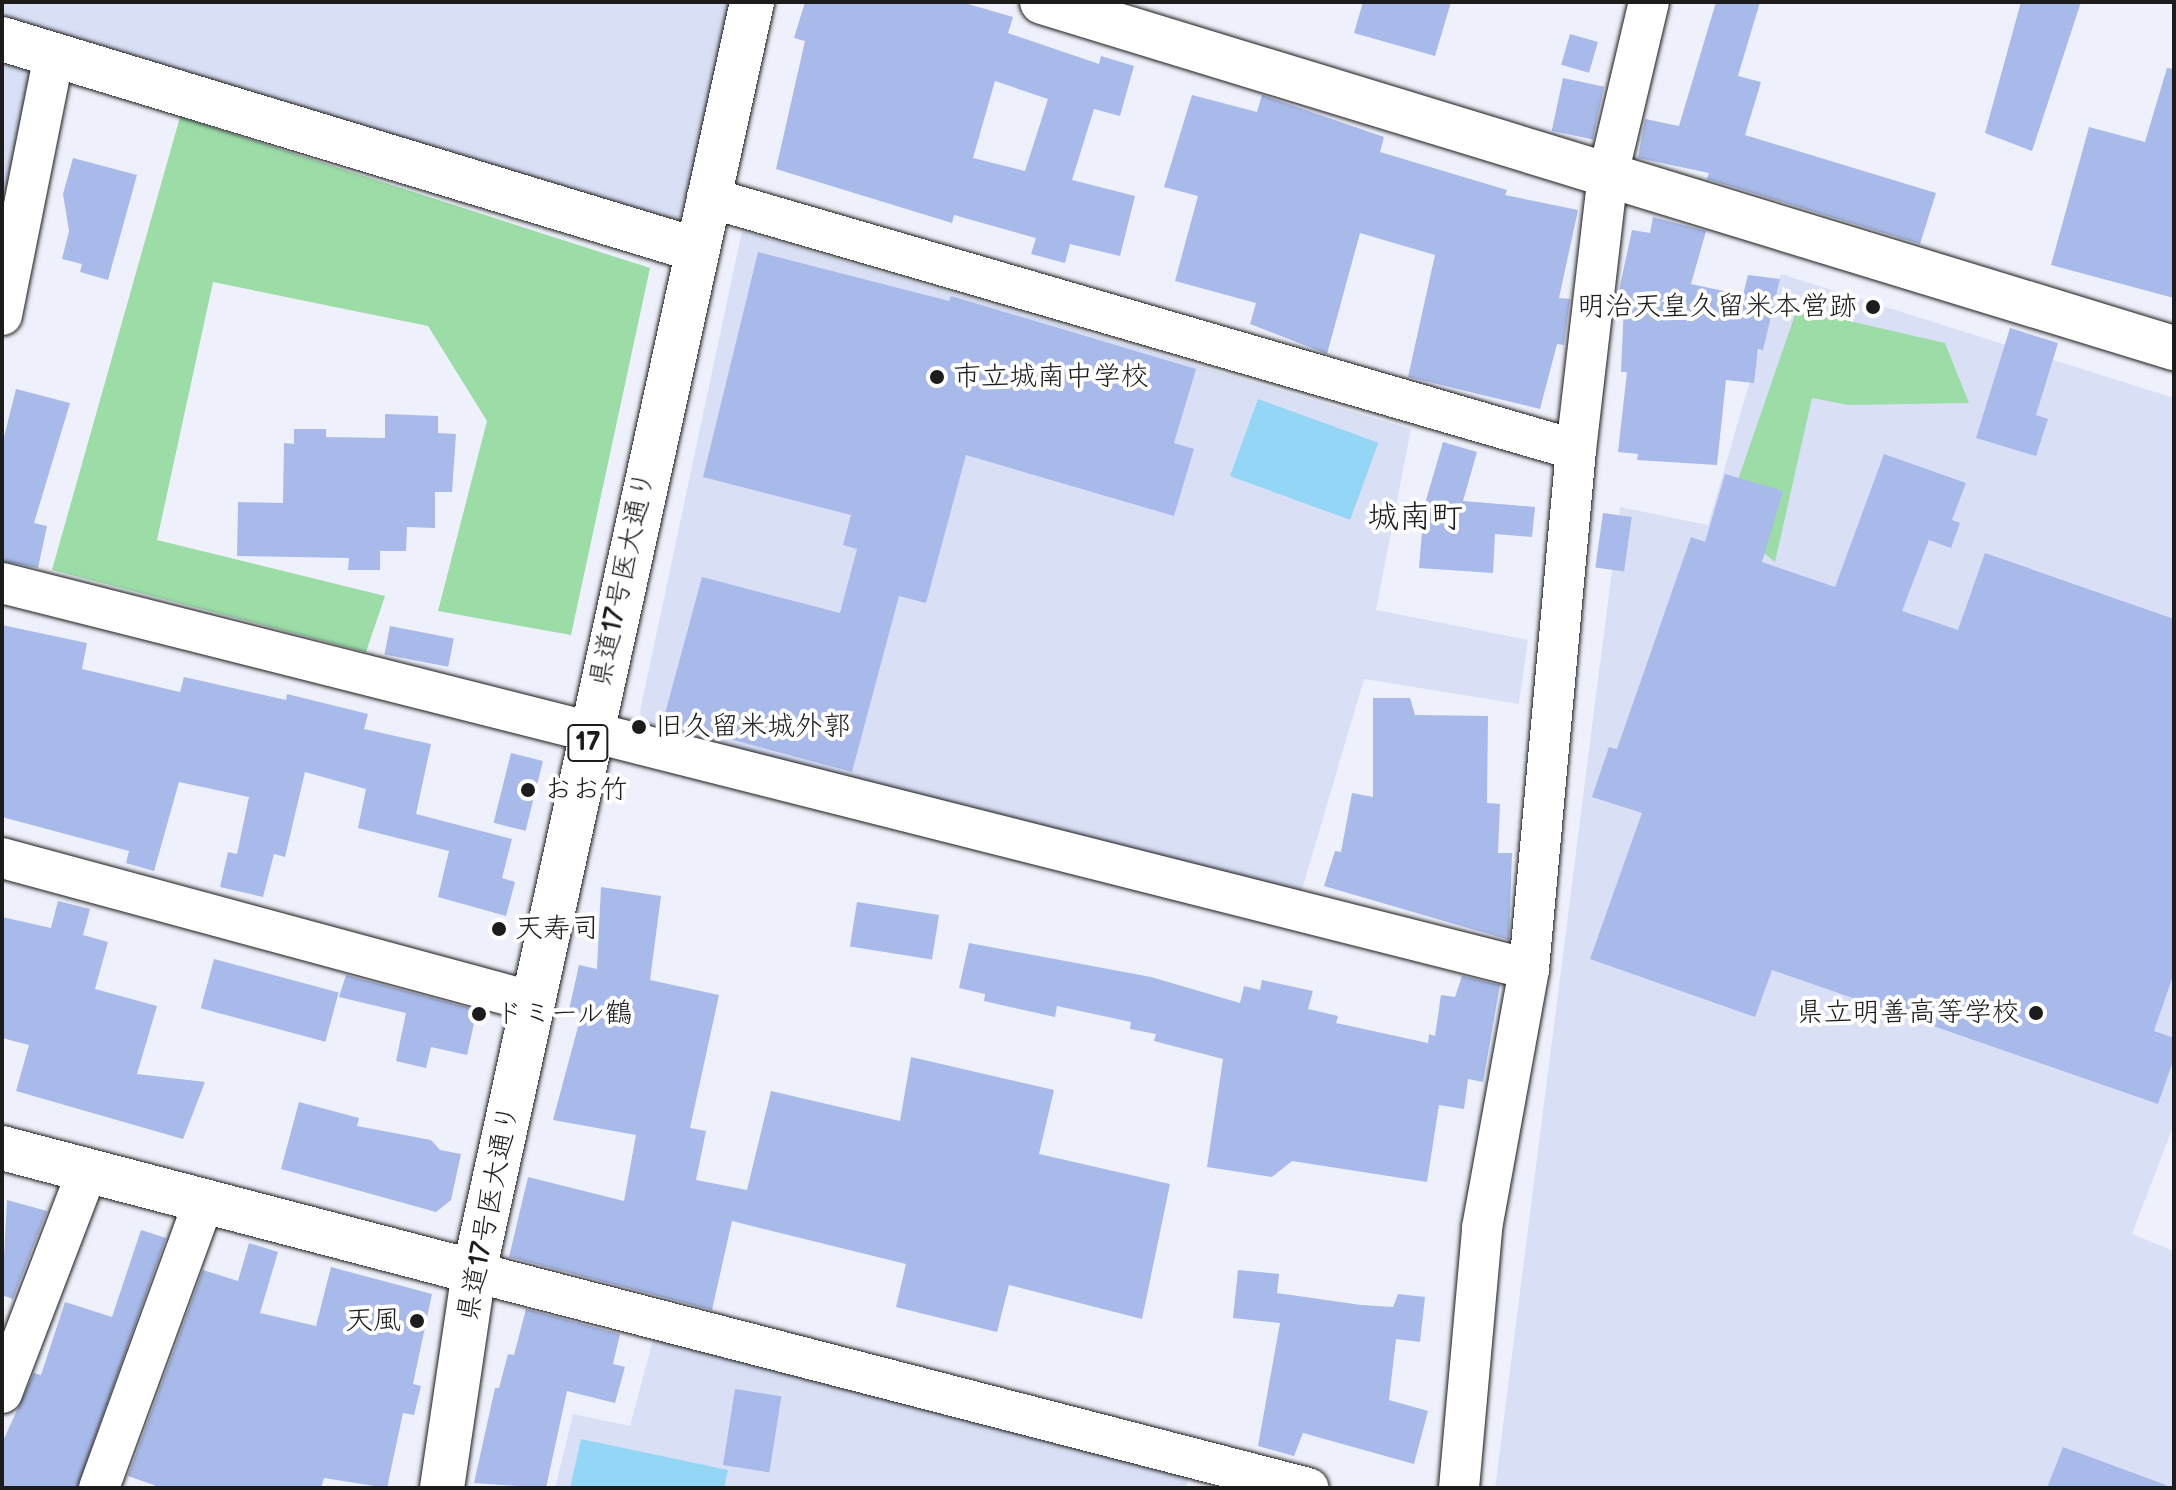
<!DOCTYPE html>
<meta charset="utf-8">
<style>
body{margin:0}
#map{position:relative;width:2176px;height:1490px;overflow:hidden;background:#eef1fb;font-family:"Balsamiq Sans","Klee One",sans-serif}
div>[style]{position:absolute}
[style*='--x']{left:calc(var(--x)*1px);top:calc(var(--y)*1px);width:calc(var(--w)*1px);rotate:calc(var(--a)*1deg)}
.built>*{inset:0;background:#d9e0f6}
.green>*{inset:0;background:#9bdca7}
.water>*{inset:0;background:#93d6f5;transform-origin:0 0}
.building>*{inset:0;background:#a8bae9;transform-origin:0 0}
.roads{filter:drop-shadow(0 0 2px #1c1c1c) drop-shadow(0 0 2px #1c1c1c)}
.street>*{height:40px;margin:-20px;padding:0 20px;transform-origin:20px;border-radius:20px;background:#fff}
.secondary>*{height:44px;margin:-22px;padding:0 22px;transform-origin:22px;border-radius:22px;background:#fff}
.primary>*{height:44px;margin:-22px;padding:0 22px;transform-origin:22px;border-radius:22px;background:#fff}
.dots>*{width:22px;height:22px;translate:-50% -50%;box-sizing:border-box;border:4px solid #fff;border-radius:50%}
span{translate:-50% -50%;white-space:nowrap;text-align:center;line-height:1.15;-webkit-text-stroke:8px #fff;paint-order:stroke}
.shield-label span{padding:2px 6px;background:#fff;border:2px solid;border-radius:6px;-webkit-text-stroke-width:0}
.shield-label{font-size:26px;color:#1c1c1c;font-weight:700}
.poi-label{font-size:28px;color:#1c1c1c}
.right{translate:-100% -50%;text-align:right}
.left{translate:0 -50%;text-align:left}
.street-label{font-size:28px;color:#1c1c1c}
.quarter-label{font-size:32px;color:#1c1c1c}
.frame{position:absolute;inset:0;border:4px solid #1c1c1c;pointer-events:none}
</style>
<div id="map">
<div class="built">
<div style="clip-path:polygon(2px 2px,735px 2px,679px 223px,2px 24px)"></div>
<div style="clip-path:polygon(2px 57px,34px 67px,2px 234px)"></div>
<div style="clip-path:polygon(742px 231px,1411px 429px,1376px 610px,1528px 640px,1519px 704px,1364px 679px,1301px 893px,644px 730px,640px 711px)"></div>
<div style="clip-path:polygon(1781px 274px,2174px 398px,2174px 1124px,2132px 1234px,2174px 1251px,2174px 1488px,1495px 1488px,1620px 507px,1708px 525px)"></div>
<div style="clip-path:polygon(653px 1340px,1190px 1470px,1186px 1488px,555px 1488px,573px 1414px,630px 1426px)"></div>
</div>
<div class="green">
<div style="clip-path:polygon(180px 117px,650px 268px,571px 635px,438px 611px,487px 421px,428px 326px,213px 282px,157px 540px,385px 596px,366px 652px,52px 570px)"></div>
<div style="clip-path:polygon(1797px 309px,1945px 343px,1969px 403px,1848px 405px,1812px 398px,1775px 562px,1724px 520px)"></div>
</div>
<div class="water">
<div style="left:1258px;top:399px;width:128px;height:82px;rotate:20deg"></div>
<div style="clip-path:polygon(581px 1439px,728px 1470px,724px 1488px,570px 1488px)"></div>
</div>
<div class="building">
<div style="clip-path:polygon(evenodd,805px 2px,961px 2px,1013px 17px,1008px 33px,1099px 64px,1101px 56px,1134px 66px,1120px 116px,1094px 109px,1072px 180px,1135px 196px,1120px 256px,1070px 244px,1065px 263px,1031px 254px,1036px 238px,954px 215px,952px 223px,776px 169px,805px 41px,794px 38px,805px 2px,995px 81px,1048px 99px,1025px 171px,973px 158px,995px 81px)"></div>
<div style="clip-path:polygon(1363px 2px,1451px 2px,1435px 56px,1354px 33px)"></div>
<div style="clip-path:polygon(1716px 2px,1760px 2px,1738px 76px,1761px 82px,1745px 135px,1936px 193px,1920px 244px,1707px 179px,1709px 173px,1638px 158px,1645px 119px,1679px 126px)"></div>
<div style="clip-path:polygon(2021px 2px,2081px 2px,2032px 151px,1985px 133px)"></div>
<div style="left:1570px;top:34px;width:29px;height:32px;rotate:16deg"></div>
<div style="clip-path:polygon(2167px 68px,2174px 69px,2174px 298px,2051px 265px,2089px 127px,2145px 142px)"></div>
<div style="left:1563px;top:78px;width:42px;height:54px;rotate:12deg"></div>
<div style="clip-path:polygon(1192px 95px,1257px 112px,1262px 95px,1384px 137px,1380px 152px,1507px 190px,1505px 195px,1578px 210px,1559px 298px,1570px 299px,1564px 345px,1557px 344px,1540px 409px,1408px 377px,1435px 255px,1360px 233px,1327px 354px,1250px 324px,1256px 303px,1175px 281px,1198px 196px,1164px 187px)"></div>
<div style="clip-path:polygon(73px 158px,137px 175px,108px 280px,80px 272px,82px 264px,62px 259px,69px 231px,63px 194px)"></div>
<div style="clip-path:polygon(1653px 217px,1706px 231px,1691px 284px,1743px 295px,1748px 275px,1780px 279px,1763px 350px,1758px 349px,1754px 383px,1726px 380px,1717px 465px,1637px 460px,1638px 454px,1618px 452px,1627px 372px,1621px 372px,1624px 304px,1617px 300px,1632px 230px,1650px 233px)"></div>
<div style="clip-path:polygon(758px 252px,949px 301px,951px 296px,1196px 369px,1174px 443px,1194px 449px,1174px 516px,966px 455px,926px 603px,899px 596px,852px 772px,663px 721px,702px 577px,840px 613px,857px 549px,843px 545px,851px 515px,703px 477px)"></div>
<div style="clip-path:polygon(2010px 328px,2058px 343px,2036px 415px,2048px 419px,2036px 456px,1976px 438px)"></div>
<div style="clip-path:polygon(16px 389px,70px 403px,34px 523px,47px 526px,38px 568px,2px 561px,2px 445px)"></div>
<div style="clip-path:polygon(385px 414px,438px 416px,438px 433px,456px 434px,452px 492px,435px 492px,435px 528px,407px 527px,406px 551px,380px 551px,380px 570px,348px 570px,349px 558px,237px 556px,238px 502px,283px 503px,284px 443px,294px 444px,294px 429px,326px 429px,326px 437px,385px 438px)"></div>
<div style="clip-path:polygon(1443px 442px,1477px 452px,1463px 501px,1535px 507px,1532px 537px,1495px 534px,1493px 573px,1419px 568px,1424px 507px)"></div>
<div style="clip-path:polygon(1884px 454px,1966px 483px,1952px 520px,1960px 523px,1951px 548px,1929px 540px,1902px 611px,1958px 630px,1985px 553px,2174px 619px,2174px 973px,2154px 1031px,2174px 1038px,2174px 1058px,2158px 1104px,1772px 970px,1755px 1017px,1590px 959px,1642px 813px,1592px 797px,1609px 747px,1617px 749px,1691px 537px,1705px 542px,1725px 474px,1783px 491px,1762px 562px,1835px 587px)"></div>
<div style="left:1603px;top:513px;width:29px;height:55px;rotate:8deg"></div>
<div style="clip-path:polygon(2px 625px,87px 643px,82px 669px,180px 692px,184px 677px,286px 700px,287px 694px,368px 714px,364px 729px,431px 744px,416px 814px,512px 839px,502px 878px,515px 882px,506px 916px,438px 897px,449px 851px,358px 828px,366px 789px,305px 772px,285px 857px,274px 854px,263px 897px,220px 887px,228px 852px,237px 854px,249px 797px,179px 782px,154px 871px,126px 863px,129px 851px,2px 817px)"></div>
<div style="left:390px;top:626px;width:65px;height:29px;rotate:11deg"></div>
<div style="clip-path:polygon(1373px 698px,1410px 698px,1415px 715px,1488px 716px,1487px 803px,1500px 804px,1498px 853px,1512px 853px,1509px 940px,1324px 886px,1335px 851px,1341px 852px,1352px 793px,1373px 797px)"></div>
<div style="left:511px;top:753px;width:33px;height:72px;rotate:14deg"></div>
<div style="clip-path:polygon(601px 887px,661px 896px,650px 980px,719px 995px,690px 1128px,706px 1131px,696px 1180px,747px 1190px,771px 1091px,900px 1121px,911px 1057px,1054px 1090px,1039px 1154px,1170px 1184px,1142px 1319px,1009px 1285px,997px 1332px,896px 1307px,906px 1264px,732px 1221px,712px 1310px,509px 1257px,528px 1177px,624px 1201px,636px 1135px,553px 1120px,579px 1023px,581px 1013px,569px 1010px,579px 965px,597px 969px)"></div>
<div style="clip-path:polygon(58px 901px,90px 909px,83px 935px,108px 942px,95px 989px,157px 1006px,137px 1074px,205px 1082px,183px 1139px,16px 1091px,29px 1045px,2px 1038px,2px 917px,51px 928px)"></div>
<div style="left:857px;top:902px;width:83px;height:45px;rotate:9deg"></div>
<div style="clip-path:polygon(969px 943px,1151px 977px,1240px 1003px,1244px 986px,1260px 990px,1262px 980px,1313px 991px,1308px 1009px,1338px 1016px,1336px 1023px,1428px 1043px,1429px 1034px,1435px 1036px,1441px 995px,1455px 997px,1462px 976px,1500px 985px,1483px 1082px,1468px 1079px,1464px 1109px,1439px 1105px,1427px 1182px,1292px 1161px,1272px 1177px,1207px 1167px,1223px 1059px,1154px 1041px,1156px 1034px,1130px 1029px,1131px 1022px,1057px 1006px,1055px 1017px,984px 1001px,985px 994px,959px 988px)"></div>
<div style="left:214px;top:959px;width:129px;height:51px;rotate:15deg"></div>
<div style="clip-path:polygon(346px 975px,477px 1010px,467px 1055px,431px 1047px,426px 1068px,396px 1061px,406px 1013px,339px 997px)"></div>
<div style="clip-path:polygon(299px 1102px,359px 1118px,357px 1126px,431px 1140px,440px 1150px,461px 1154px,451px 1200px,436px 1212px,281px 1169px)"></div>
<div style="clip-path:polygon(7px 1200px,47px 1211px,13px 1299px,2px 1295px)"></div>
<div style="clip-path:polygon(141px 1230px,166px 1238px,77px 1488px,2px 1488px,2px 1443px,34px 1373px,41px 1375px,65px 1302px,112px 1317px)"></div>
<div style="clip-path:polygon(249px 1243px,278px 1252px,260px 1313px,316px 1326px,331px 1267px,432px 1294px,413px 1384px,421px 1386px,414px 1415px,403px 1413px,387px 1488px,324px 1478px,321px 1488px,162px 1488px,128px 1476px,203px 1270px,238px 1281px)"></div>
<div style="clip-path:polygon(1238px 1270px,1279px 1274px,1277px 1293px,1361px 1305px,1393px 1307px,1398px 1294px,1425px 1297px,1420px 1342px,1396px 1339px,1389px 1400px,1428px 1411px,1414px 1464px,1303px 1433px,1294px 1456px,1258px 1446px,1280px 1323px,1233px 1318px)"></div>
<div style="clip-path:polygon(526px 1309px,620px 1334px,613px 1364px,625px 1367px,615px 1403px,567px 1391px,546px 1488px,474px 1483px,495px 1388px,499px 1388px,508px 1354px,514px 1355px)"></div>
<div style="left:735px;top:1389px;width:47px;height:77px;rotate:9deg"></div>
<div style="clip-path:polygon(2063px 1447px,2166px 1485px,2165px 1488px,2047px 1488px)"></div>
</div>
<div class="roads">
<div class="street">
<div style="--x:707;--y:197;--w:905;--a:16.23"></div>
<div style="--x:2;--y:315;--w:266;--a:-78.7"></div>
<div style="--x:2;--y:583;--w:1575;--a:14.19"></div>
<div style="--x:2;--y:858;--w:551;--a:15.15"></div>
<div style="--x:474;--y:1272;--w:862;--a:14.52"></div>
<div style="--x:2;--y:1393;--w:238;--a:-69"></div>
<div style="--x:99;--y:1488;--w:306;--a:-69.9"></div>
<div style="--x:1459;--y:1488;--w:261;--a:-84.9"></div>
<div style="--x:1482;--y:1228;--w:263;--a:-79.7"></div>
<div style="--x:1529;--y:969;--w:521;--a:-84.83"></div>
<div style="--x:1576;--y:450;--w:277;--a:-83.4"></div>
<div style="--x:1608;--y:175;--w:178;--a:-76.7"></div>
</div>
<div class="secondary">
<div style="--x:1042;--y:2;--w:1184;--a:17"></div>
<div style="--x:2;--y:39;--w:723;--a:16.88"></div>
<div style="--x:2;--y:1148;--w:488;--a:14.7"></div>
</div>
<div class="primary">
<div style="--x:442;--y:1488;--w:218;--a:-81.6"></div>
<div style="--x:474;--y:1272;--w:1300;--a:-77.65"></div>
</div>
</div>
<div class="dots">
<div style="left:1873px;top:307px;background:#1c1c1c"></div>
<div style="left:937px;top:377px;background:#1c1c1c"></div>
<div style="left:639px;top:727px;background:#1c1c1c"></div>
<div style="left:528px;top:790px;background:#1c1c1c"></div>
<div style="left:499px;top:929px;background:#1c1c1c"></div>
<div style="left:2036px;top:1013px;background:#1c1c1c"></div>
<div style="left:479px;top:1014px;background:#1c1c1c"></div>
<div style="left:417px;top:1321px;background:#1c1c1c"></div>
</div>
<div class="shield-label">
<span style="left:588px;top:743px">17</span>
</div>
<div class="poi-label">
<span class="right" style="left:1857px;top:307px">明治天皇久留米本営跡</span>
<span class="left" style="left:953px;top:377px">市立城南中学校</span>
<span class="left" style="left:655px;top:727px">旧久留米城外郭</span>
<span class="left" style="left:544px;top:790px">おお竹</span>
<span class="left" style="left:515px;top:929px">天寿司</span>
<span class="right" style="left:2020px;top:1013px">県立明善高等学校</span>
<span class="left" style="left:495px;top:1014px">ドミール鶴</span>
<span class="right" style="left:401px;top:1321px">天風</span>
</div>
<div class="street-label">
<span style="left:623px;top:579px;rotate:-78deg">県道17号医大通り</span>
<span style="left:489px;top:1213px;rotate:-79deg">県道17号医大通り</span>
</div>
<div class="quarter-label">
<span style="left:1415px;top:518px">城南町</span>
</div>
<div class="frame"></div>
</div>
